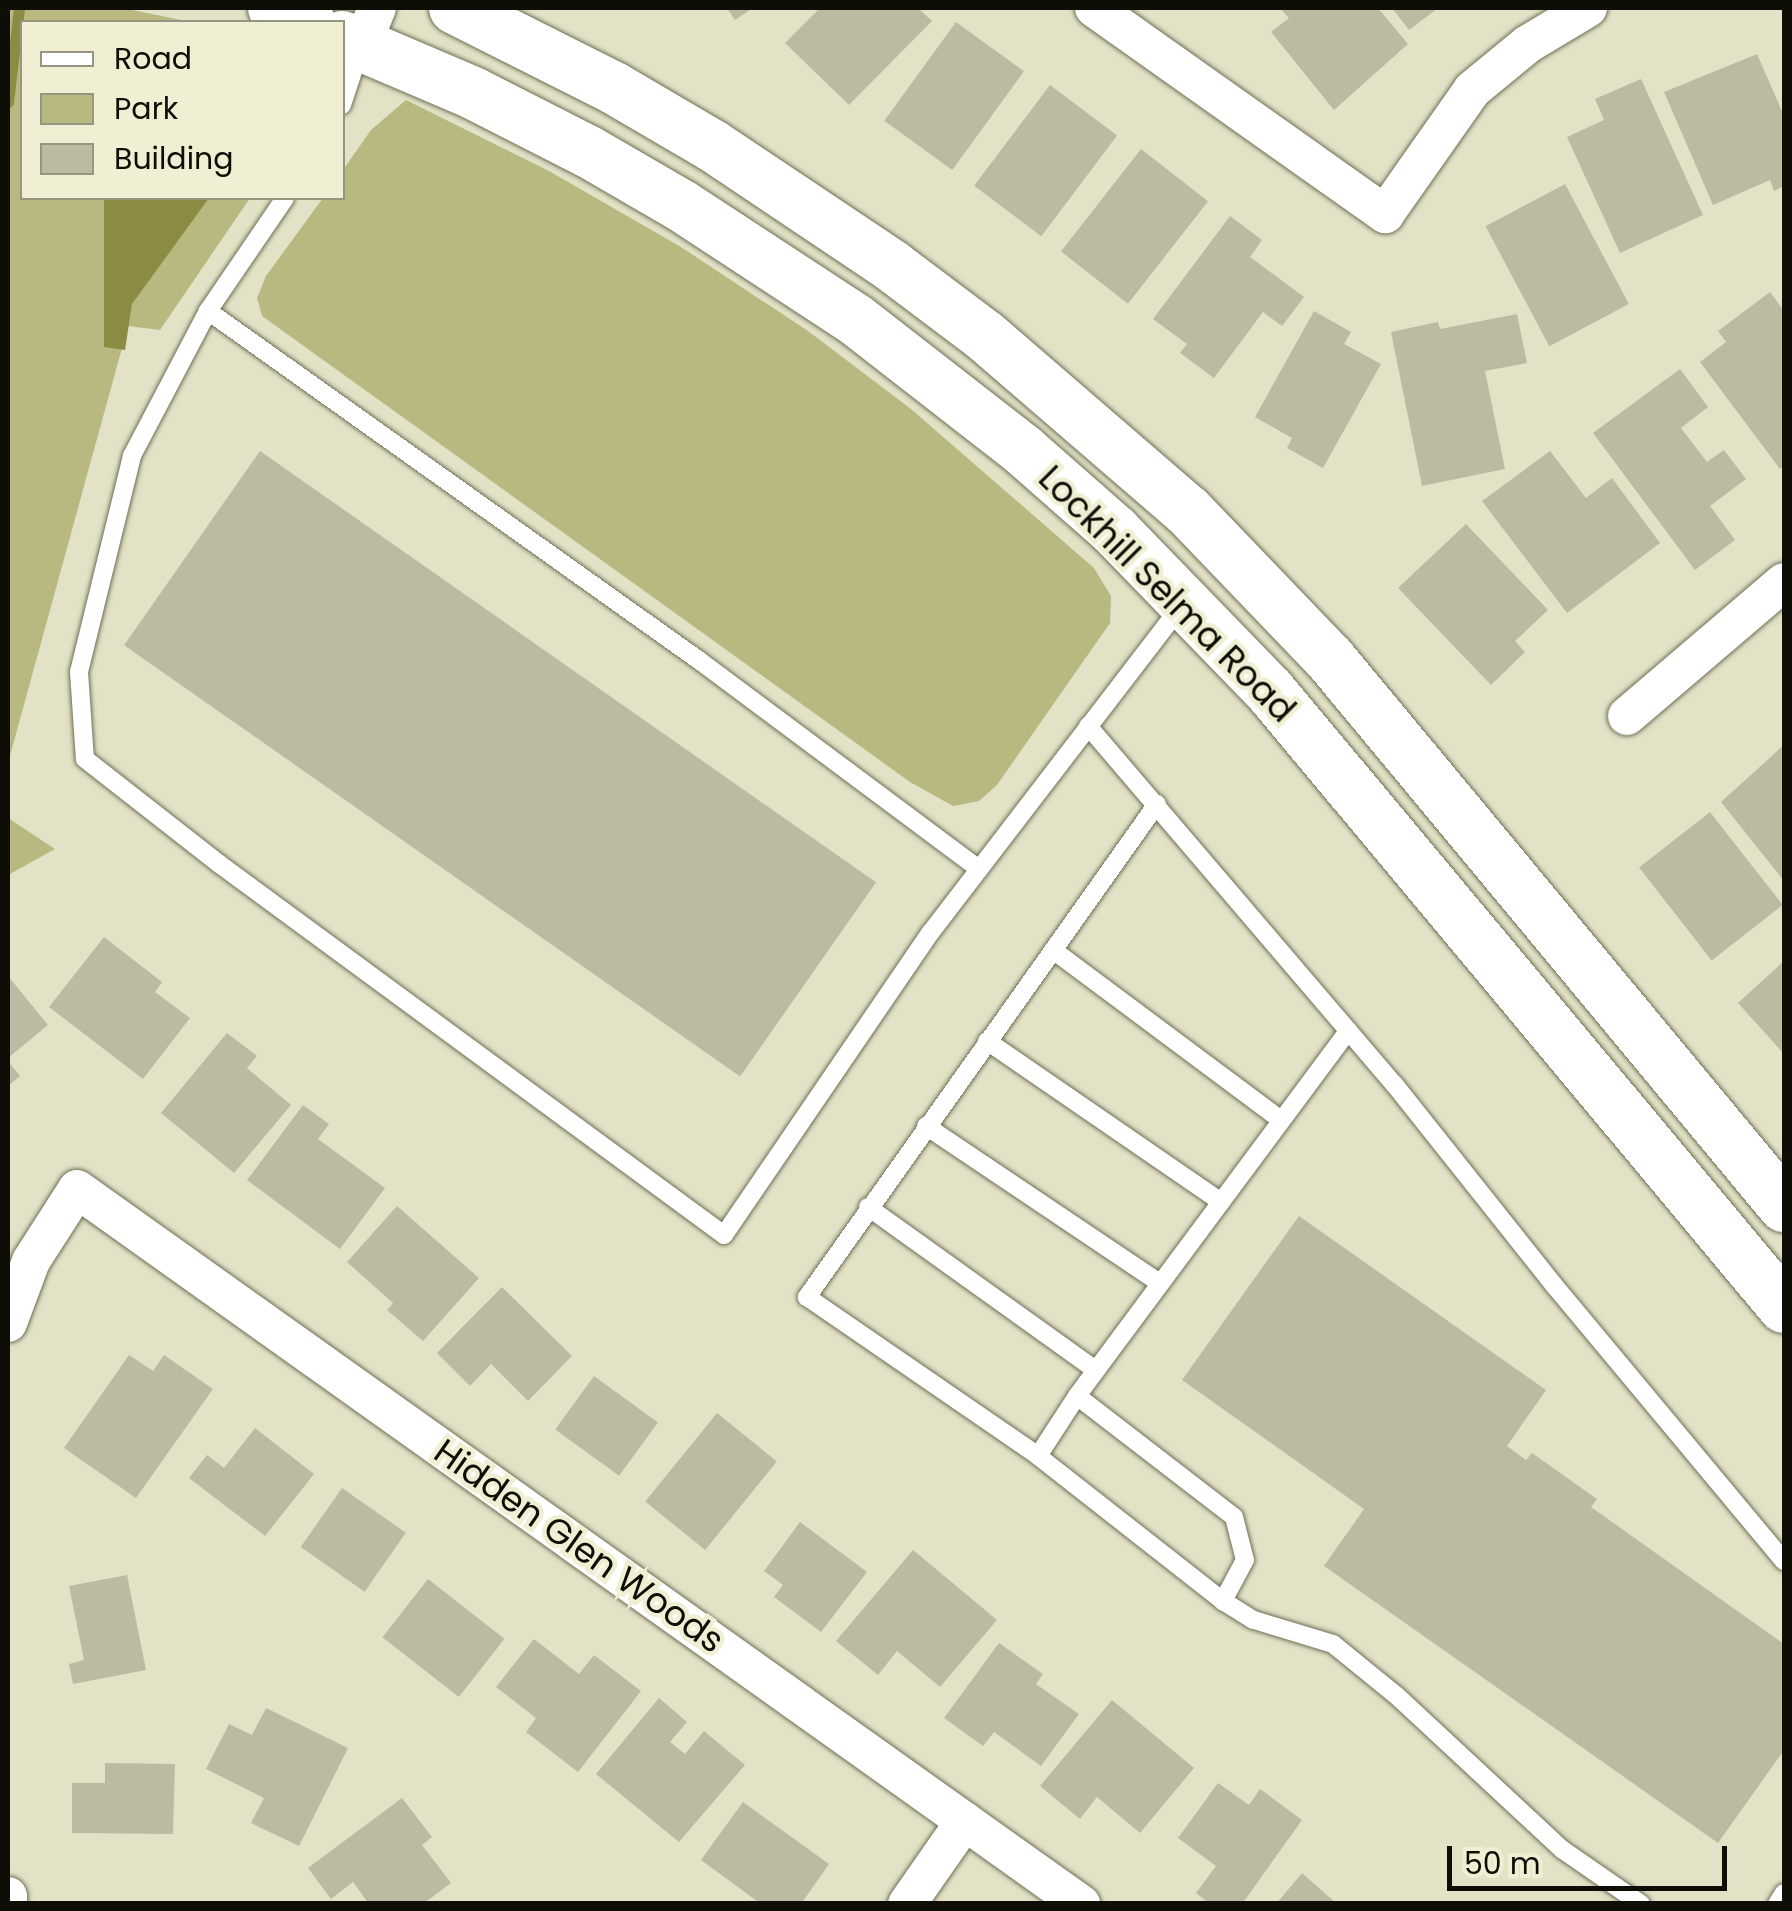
<!DOCTYPE html>
<style>
body{margin:0}
#map{position:relative;width:1792px;height:1911px;overflow:hidden;background:#e1e2c6;font-family:Poppins,sans-serif}
div>[style]{position:absolute}
[style*='--x']{left:calc(var(--x)*1px);top:calc(var(--y)*1px);width:calc(var(--w)*1px);rotate:calc(var(--a)*1deg)}
.green>*{inset:0;background:#b8b880}
.water>*{inset:0;background:#8c8b44}
.stream>*{height:11px;margin:-5.5px;padding:0 5.5px;transform-origin:5.5px;border-radius:5.5px;background:#8c8b44}
.building>*{inset:0;background:#bbbba1;transform-origin:0 0}
.roads{filter:drop-shadow(0 0 2px #6f6f56) drop-shadow(0 0 2px #6f6f56)}
.lane>*{height:18px;margin:-9px;padding:0 9px;transform-origin:9px;border-radius:9px;background:#fff}
.street>*{height:38px;margin:-19px;padding:0 19px;transform-origin:19px;border-radius:19px;background:#fff}
.secondary>*{height:52px;margin:-26px;padding:0 26px;transform-origin:26px;border-radius:26px;background:#fff}
span{translate:-50% -50%;white-space:nowrap;text-align:center;line-height:1.15;-webkit-text-stroke:9px #eeefd3;paint-order:stroke}
.street-label{font-size:35px;color:#0f0e06}
.frame{position:absolute;inset:0;border:10px solid #0f0e06;pointer-events:none}
.legend{position:absolute;left:20px;top:20px;width:325px;height:180px;box-sizing:border-box;background:#eeefd3;border:2px solid #959581;margin:0;padding:12px 18px;list-style:none;font-size:30px;color:#0f0e06}
.legend li{display:flex;align-items:center;gap:20px;height:50px}
.legend b{width:50px;border:2px solid #959581}
.scale{position:absolute;left:1447px;top:1846px;width:280px;height:45px;box-sizing:border-box;border:5px solid #0f0e06;border-top:0;padding-left:12px;font-size:30px;line-height:35px;white-space:nowrap;color:#0f0e06;-webkit-text-stroke:8px #eeefd3;paint-order:stroke}
</style>
<div id="map">
<div class="green">
<div style="clip-path:polygon(8px 8px,122px 8px,191px 22px,22px 22px,22px 198px,250px 198px,160px 330px,128px 326px,8px 763px)"></div>
<div style="clip-path:polygon(406px 100px,549px 171px,681px 247px,808px 331px,911px 409px,1094px 568px,1111px 596px,1110px 623px,997px 785px,979px 801px,953px 806px,910px 782px,262px 316px,257px 298px,266px 276px,323px 198px,342px 198px,343px 170px,371px 130px)"></div>
<div style="clip-path:polygon(8px 818px,55px 849px,8px 875px)"></div>
</div>
<div class="water">
<div style="clip-path:polygon(104px 198px,209px 198px,132px 304px,125px 350px,104px 347px)"></div>
</div>
<div class="stream">
<div style="--x:8;--y:102;--w:95;--a:-83.3"></div>
</div>
<div class="building">
<div style="clip-path:polygon(727px 8px,753px 8px,735px 20px)"></div>
<div style="clip-path:polygon(820px 8px,918px 8px,932px 21px,849px 105px,785px 43px)"></div>
<div style="clip-path:polygon(1280px 8px,1378px 8px,1408px 44px,1334px 110px,1271px 32px,1289px 18px)"></div>
<div style="clip-path:polygon(1392px 8px,1438px 8px,1409px 30px)"></div>
<div style="left:956px;top:22px;width:84px;height:122px;rotate:36deg"></div>
<div style="clip-path:polygon(1757px 54px,1784px 116px,1784px 186px,1774px 191px,1770px 180px,1713px 205px,1664px 92px)"></div>
<div style="clip-path:polygon(1641px 79px,1703px 215px,1620px 253px,1567px 137px,1604px 120px,1595px 99px)"></div>
<div style="left:1050px;top:85px;width:84px;height:126px;rotate:37deg"></div>
<div style="left:1141px;top:149px;width:85px;height:130px;rotate:38deg"></div>
<div style="left:1565px;top:184px;width:136px;height:90px;rotate:62deg"></div>
<div style="clip-path:polygon(1230px 216px,1262px 240px,1250px 257px,1304px 297px,1282px 326px,1263px 312px,1214px 378px,1180px 353px,1187px 344px,1153px 319px)"></div>
<div style="clip-path:polygon(1770px 292px,1784px 311px,1784px 465px,1780px 469px,1700px 362px,1726px 342px,1718px 331px)"></div>
<div style="clip-path:polygon(1314px 311px,1351px 332px,1344px 344px,1381px 364px,1323px 468px,1287px 448px,1292px 438px,1255px 417px)"></div>
<div style="clip-path:polygon(1517px 314px,1527px 363px,1485px 371px,1505px 469px,1422px 486px,1391px 332px,1438px 322px,1440px 329px)"></div>
<div style="clip-path:polygon(1680px 369px,1708px 407px,1681px 428px,1707px 462px,1724px 450px,1746px 479px,1710px 506px,1735px 540px,1695px 570px,1593px 433px)"></div>
<div style="left:260px;top:451px;width:752px;height:237px;rotate:35deg"></div>
<div style="clip-path:polygon(1550px 451px,1586px 498px,1612px 478px,1660px 543px,1567px 613px,1482px 501px)"></div>
<div style="clip-path:polygon(1466px 524px,1548px 610px,1515px 641px,1525px 652px,1491px 685px,1398px 588px)"></div>
<div style="clip-path:polygon(1784px 745px,1784px 881px,1721px 802px)"></div>
<div style="left:1710px;top:812px;width:118px;height:90px;rotate:52deg"></div>
<div style="clip-path:polygon(104px 937px,162px 982px,155px 992px,190px 1018px,143px 1079px,49px 1007px)"></div>
<div style="clip-path:polygon(1784px 961px,1784px 1054px,1738px 1003px)"></div>
<div style="clip-path:polygon(8px 976px,48px 1025px,8px 1058px)"></div>
<div style="clip-path:polygon(227px 1033px,257px 1056px,247px 1068px,291px 1105px,234px 1173px,161px 1113px)"></div>
<div style="clip-path:polygon(8px 1061px,20px 1076px,8px 1086px)"></div>
<div style="clip-path:polygon(303px 1105px,329px 1124px,318px 1139px,385px 1188px,340px 1249px,247px 1180px)"></div>
<div style="clip-path:polygon(397px 1206px,479px 1278px,423px 1341px,387px 1310px,393px 1303px,347px 1262px)"></div>
<div style="clip-path:polygon(1299px 1216px,1546px 1390px,1507px 1446px,1526px 1460px,1532px 1453px,1597px 1499px,1591px 1507px,1784px 1644px,1784px 1750px,1718px 1843px,1324px 1566px,1364px 1509px,1182px 1380px)"></div>
<div style="clip-path:polygon(502px 1287px,572px 1356px,528px 1401px,491px 1364px,470px 1386px,437px 1353px)"></div>
<div style="clip-path:polygon(129px 1355px,153px 1371px,164px 1355px,213px 1389px,136px 1498px,64px 1448px)"></div>
<div style="left:594px;top:1376px;width:79px;height:66px;rotate:36deg"></div>
<div style="left:717px;top:1413px;width:77px;height:114px;rotate:39deg"></div>
<div style="clip-path:polygon(255px 1428px,314px 1474px,265px 1536px,189px 1478px,207px 1455px,224px 1468px)"></div>
<div style="left:342px;top:1488px;width:78px;height:72px;rotate:35deg"></div>
<div style="clip-path:polygon(800px 1522px,867px 1572px,821px 1632px,774px 1597px,783px 1585px,764px 1571px)"></div>
<div style="clip-path:polygon(913px 1550px,997px 1620px,940px 1687px,897px 1651px,878px 1675px,836px 1641px)"></div>
<div style="clip-path:polygon(127px 1575px,146px 1670px,73px 1684px,69px 1664px,84px 1660px,69px 1586px)"></div>
<div style="left:428px;top:1579px;width:97px;height:74px;rotate:38deg"></div>
<div style="clip-path:polygon(534px 1639px,579px 1674px,594px 1655px,641px 1691px,578px 1772px,526px 1732px,536px 1718px,496px 1687px)"></div>
<div style="clip-path:polygon(999px 1643px,1043px 1674px,1036px 1684px,1079px 1714px,1041px 1766px,994px 1732px,983px 1746px,944px 1718px)"></div>
<div style="clip-path:polygon(659px 1698px,687px 1722px,670px 1742px,685px 1754px,704px 1731px,745px 1765px,679px 1842px,596px 1774px)"></div>
<div style="clip-path:polygon(1112px 1700px,1194px 1768px,1140px 1833px,1097px 1797px,1080px 1819px,1040px 1786px)"></div>
<div style="clip-path:polygon(266px 1708px,348px 1748px,299px 1846px,251px 1823px,264px 1798px,206px 1769px,229px 1724px,252px 1735px)"></div>
<div style="clip-path:polygon(105px 1763px,175px 1764px,173px 1834px,72px 1833px,72px 1783px,105px 1783px)"></div>
<div style="clip-path:polygon(1218px 1783px,1249px 1805px,1260px 1789px,1302px 1820px,1242px 1904px,1210px 1904px,1196px 1893px,1216px 1866px,1178px 1838px)"></div>
<div style="clip-path:polygon(402px 1798px,432px 1837px,422px 1845px,451px 1883px,423px 1904px,369px 1904px,353px 1882px,331px 1899px,308px 1868px)"></div>
<div style="clip-path:polygon(743px 1802px,829px 1864px,801px 1904px,761px 1904px,701px 1860px)"></div>
<div style="clip-path:polygon(1302px 1873px,1337px 1904px,1276px 1904px)"></div>
</div>
<div class="roads">
<div class="lane">
<div style="--x:342;--y:105;--w:58;--a:-71.9"></div>
<div style="--x:285;--y:198;--w:137;--a:124.3"></div>
<div style="--x:208;--y:311;--w:164;--a:117.7"></div>
<div style="--x:132;--y:456;--w:222;--a:103.8"></div>
<div style="--x:79;--y:672;--w:87;--a:86.1"></div>
<div style="--x:85;--y:759;--w:169;--a:38"></div>
<div style="--x:218;--y:863;--w:628;--a:36.32"></div>
<div style="--x:724;--y:1235;--w:367;--a:-55.7"></div>
<div style="--x:931;--y:932;--w:411;--a:-52.5"></div>
<div style="--x:208;--y:311;--w:604;--a:35.43"></div>
<div style="--x:700;--y:661;--w:348;--a:36.7"></div>
<div style="--x:1088;--y:726;--w:471;--a:49.5"></div>
<div style="--x:1394;--y:1084;--w:256;--a:51.5"></div>
<div style="--x:1553;--y:1284;--w:361;--a:50.2"></div>
<div style="--x:1157;--y:804;--w:605;--a:125.37"></div>
<div style="--x:807;--y:1297;--w:280;--a:34.5"></div>
<div style="--x:1038;--y:1456;--w:235;--a:38.1"></div>
<div style="--x:1223;--y:1601;--w:36;--a:32"></div>
<div style="--x:1254;--y:1620;--w:83;--a:16.9"></div>
<div style="--x:1333;--y:1644;--w:82;--a:39.1"></div>
<div style="--x:1397;--y:1696;--w:226;--a:42.9"></div>
<div style="--x:1563;--y:1850;--w:95;--a:34.7"></div>
<div style="--x:1053;--y:950;--w:284;--a:36.7"></div>
<div style="--x:987;--y:1041;--w:284;--a:34.5"></div>
<div style="--x:926;--y:1126;--w:282;--a:33.9"></div>
<div style="--x:868;--y:1207;--w:280;--a:35.6"></div>
<div style="--x:1077;--y:1396;--w:198;--a:37.6"></div>
<div style="--x:1234;--y:1517;--w:44;--a:75.7"></div>
<div style="--x:1245;--y:1560;--w:47;--a:118.2"></div>
<div style="--x:1038;--y:1456;--w:72;--a:-57"></div>
<div style="--x:1077;--y:1396;--w:455;--a:-53.4"></div>
<div style="--x:1777;--y:1904;--w:13;--a:-58"></div>
</div>
<div class="street">
<div style="--x:1094;--y:8;--w:357;--a:35.3"></div>
<div style="--x:1385;--y:214;--w:151;--a:-54.9"></div>
<div style="--x:1472;--y:90;--w:72;--a:-39.4"></div>
<div style="--x:1528;--y:44;--w:70;--a:-31"></div>
<div style="--x:362;--y:45;--w:40;--a:-68"></div>
<div style="--x:1627;--y:716;--w:206;--a:-40.5"></div>
<div style="--x:8;--y:1323;--w:66;--a:-69.6"></div>
<div style="--x:31;--y:1261;--w:85;--a:-57.4"></div>
<div style="--x:77;--y:1189;--w:1233;--a:35.46"></div>
<div style="--x:8;--y:1896;--w:8;--a:90"></div>
<div style="--x:907;--y:1904;--w:101;--a:-55.1"></div>
</div>
<div class="secondary">
<div style="--x:274;--y:8;--w:38;--a:22"></div>
<div style="--x:455;--y:8;--w:178;--a:26.7"></div>
<div style="--x:614;--y:88;--w:115;--a:30.4"></div>
<div style="--x:713;--y:146;--w:216;--a:33.8"></div>
<div style="--x:892;--y:266;--w:116;--a:37"></div>
<div style="--x:985;--y:336;--w:268;--a:40.8"></div>
<div style="--x:1188;--y:511;--w:205;--a:46.2"></div>
<div style="--x:1330;--y:659;--w:711;--a:50.31"></div>
<div style="--x:342;--y:37;--w:142;--a:23.1"></div>
<div style="--x:473;--y:93;--w:130;--a:27"></div>
<div style="--x:589;--y:152;--w:108;--a:30.1"></div>
<div style="--x:682;--y:206;--w:208;--a:33.2"></div>
<div style="--x:856;--y:320;--w:213;--a:37.9"></div>
<div style="--x:1024;--y:451;--w:121;--a:41.3"></div>
<div style="--x:1115;--y:531;--w:223;--a:45.9"></div>
<div style="--x:1270;--y:691;--w:802;--a:50.16"></div>
</div>
</div>
<div class="street-label">
<span style="left:1167px;top:594px;rotate:45deg">Lockhill Selma Road</span>
<span style="left:579px;top:1546px;rotate:35deg">Hidden Glen Woods</span>
</div>
<div class="frame"></div>
<ul class="legend">
<li><b style="height:12px;background:#fff"></b>Road</li>
<li><b style="height:28px;background:#b8b880"></b>Park</li>
<li><b style="height:28px;background:#bbbba1"></b>Building</li>
</ul>
<div class="scale">50 m</div>
</div>
